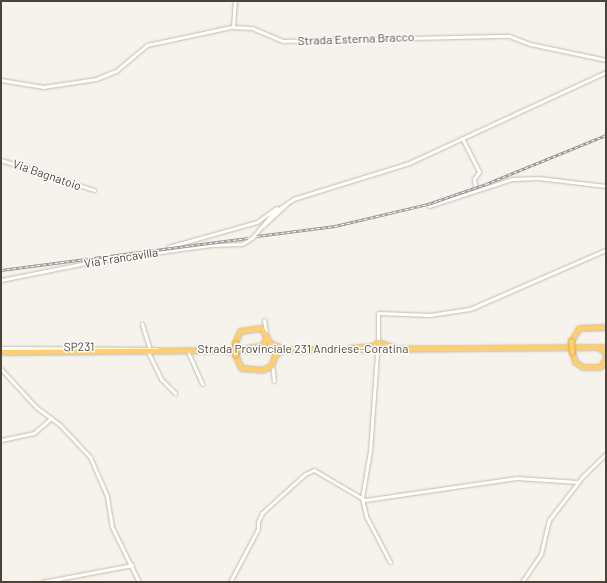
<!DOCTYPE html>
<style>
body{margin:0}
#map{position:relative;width:607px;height:583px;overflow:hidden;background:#f6f3ec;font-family:Barlow,sans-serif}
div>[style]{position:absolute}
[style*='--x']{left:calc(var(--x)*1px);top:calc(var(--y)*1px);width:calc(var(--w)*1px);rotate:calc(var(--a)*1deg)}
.roads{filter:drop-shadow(0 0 1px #c2bbae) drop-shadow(0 0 1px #c2bbae)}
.minor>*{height:3px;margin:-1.5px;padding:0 1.5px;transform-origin:1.5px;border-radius:1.5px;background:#fff}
.highway>*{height:5px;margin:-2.5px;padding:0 2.5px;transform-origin:2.5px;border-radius:2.5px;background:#ffcf6e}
.rail>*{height:2.5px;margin-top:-1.25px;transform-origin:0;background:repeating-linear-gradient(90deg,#fff 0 3px,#9a9a9a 0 6px);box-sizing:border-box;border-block:1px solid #9a9a9a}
.bridges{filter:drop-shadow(0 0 1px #e0a43c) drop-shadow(0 0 1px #e0a43c)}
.highway-bridge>*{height:5px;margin:-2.5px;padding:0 2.5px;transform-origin:2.5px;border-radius:2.5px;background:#ffcf6e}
span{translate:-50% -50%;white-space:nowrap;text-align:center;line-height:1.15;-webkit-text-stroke:3px #fff;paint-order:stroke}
.street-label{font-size:12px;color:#4b4439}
.frame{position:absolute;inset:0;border:2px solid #4b4439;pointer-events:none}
</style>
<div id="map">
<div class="roads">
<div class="minor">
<div style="--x:233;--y:27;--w:26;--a:-86"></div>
<div style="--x:1;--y:80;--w:43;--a:9.5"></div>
<div style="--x:43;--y:87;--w:54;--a:-8.6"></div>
<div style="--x:96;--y:79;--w:22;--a:-22"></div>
<div style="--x:116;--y:71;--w:40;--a:-40"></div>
<div style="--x:147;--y:45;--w:86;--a:-12.1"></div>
<div style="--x:231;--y:27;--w:21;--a:3"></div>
<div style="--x:252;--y:28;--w:33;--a:23"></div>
<div style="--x:282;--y:41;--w:227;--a:-1.3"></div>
<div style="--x:509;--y:36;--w:22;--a:21"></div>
<div style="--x:530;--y:44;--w:78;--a:11.9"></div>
<div style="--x:462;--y:138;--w:38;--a:63"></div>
<div style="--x:479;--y:172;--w:9;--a:126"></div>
<div style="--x:474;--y:179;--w:6;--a:81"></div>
<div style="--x:1;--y:160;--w:98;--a:17.9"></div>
<div style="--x:429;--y:206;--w:87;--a:-18"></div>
<div style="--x:512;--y:179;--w:26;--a:-2"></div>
<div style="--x:538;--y:178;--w:68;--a:6.7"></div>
<div style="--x:263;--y:226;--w:33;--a:-43"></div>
<div style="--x:168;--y:247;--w:92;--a:-15.7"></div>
<div style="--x:257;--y:222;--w:24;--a:-36"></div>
<div style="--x:1;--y:280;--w:97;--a:-11.3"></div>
<div style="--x:96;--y:261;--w:116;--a:-7.9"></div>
<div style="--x:211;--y:245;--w:31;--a:-2"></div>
<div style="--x:242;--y:244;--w:12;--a:-31"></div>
<div style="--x:252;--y:238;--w:34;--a:-50"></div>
<div style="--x:274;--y:212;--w:23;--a:-34"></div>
<div style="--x:293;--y:199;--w:121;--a:-17.2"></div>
<div style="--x:409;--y:163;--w:217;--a:-24.8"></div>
<div style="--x:264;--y:320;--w:12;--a:81"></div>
<div style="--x:142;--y:324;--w:24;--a:73"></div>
<div style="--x:378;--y:342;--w:29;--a:-90"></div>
<div style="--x:378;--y:313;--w:52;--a:2.2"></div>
<div style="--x:430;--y:315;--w:40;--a:-8.5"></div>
<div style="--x:470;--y:309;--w:148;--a:-23.5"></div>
<div style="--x:1;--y:348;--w:156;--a:0.4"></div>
<div style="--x:148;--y:352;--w:30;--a:64"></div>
<div style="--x:161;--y:379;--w:20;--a:45"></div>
<div style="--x:188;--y:352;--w:35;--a:66"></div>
<div style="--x:377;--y:354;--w:97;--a:94.1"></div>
<div style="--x:370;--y:451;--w:48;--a:99.7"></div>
<div style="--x:362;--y:498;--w:18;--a:77"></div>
<div style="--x:366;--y:516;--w:52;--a:62.4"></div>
<div style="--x:272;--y:363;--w:18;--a:84"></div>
<div style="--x:1;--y:369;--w:52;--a:47.4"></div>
<div style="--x:36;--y:407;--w:30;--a:37"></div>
<div style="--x:60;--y:425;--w:44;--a:46.8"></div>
<div style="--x:90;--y:457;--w:43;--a:66.4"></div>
<div style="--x:107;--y:496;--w:31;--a:81"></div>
<div style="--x:112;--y:527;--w:61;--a:63.9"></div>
<div style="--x:1;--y:440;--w:34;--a:-12"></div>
<div style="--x:34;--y:433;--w:23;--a:-41"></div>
<div style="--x:42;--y:582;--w:92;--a:-10.7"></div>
<div style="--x:230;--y:582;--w:60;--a:-62.2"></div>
<div style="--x:258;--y:529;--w:7;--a:-90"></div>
<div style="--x:258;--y:522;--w:10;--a:-66"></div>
<div style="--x:262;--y:513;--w:58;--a:-42.2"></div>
<div style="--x:305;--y:474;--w:10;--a:-24"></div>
<div style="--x:314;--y:470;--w:59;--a:30.5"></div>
<div style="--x:365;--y:500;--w:153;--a:-8.3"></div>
<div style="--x:516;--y:478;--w:62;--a:3.7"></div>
<div style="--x:522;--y:582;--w:34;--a:-56"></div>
<div style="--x:541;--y:554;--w:35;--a:-77"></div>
<div style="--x:549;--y:520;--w:56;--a:-52.3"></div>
<div style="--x:583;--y:476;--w:32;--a:-44"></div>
</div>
<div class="highway">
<div style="--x:571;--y:341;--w:15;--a:-58"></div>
<div style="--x:579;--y:328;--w:27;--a:-2"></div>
<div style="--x:235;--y:343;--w:13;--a:-67"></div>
<div style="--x:240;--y:331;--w:21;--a:-8"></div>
<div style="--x:261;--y:328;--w:17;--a:59"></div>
<div style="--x:270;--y:343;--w:12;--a:24"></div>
<div style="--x:247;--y:348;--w:15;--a:-8"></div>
<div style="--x:262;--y:346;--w:10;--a:-61"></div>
<div style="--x:349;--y:348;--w:24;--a:-5"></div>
<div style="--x:373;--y:346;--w:6;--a:-39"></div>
<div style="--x:378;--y:342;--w:18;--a:19"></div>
<div style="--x:599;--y:348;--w:7;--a:27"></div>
<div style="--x:605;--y:351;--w:8;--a:83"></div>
<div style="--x:1;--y:352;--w:605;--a:-0.47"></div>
<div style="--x:572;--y:352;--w:10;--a:73"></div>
<div style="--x:575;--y:362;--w:9;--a:32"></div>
<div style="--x:583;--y:367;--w:17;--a:0"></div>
<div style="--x:600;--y:367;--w:10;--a:-53"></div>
<div style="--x:235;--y:354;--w:15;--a:67"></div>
<div style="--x:241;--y:368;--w:21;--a:5"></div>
<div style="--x:262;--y:370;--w:10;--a:-24"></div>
<div style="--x:271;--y:366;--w:12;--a:-70"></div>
<div style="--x:275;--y:355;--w:7;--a:-34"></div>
</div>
</div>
<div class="rail">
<div style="--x:257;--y:236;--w:79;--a:-7.3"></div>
<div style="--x:335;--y:226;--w:96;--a:-13.3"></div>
<div style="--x:428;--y:204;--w:61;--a:-19"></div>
<div style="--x:486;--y:184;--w:130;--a:-22.2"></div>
<div style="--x:1;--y:270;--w:249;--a:-7.4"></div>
</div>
<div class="bridges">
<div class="highway-bridge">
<div style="--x:571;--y:341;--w:11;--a:85"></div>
<div style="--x:235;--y:343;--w:11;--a:90"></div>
</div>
</div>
<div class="street-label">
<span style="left:356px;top:39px;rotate:-2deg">Strada Esterna Bracco</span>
<span style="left:47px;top:175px;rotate:19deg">Via Bagnatoio</span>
<span style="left:121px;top:258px;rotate:-9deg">Via Francavilla</span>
<span style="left:79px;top:347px;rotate:-1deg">SP231</span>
<span style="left:303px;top:349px">Strada Provinciale 231 Andriese-Coratina</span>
</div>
<div class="frame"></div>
</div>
